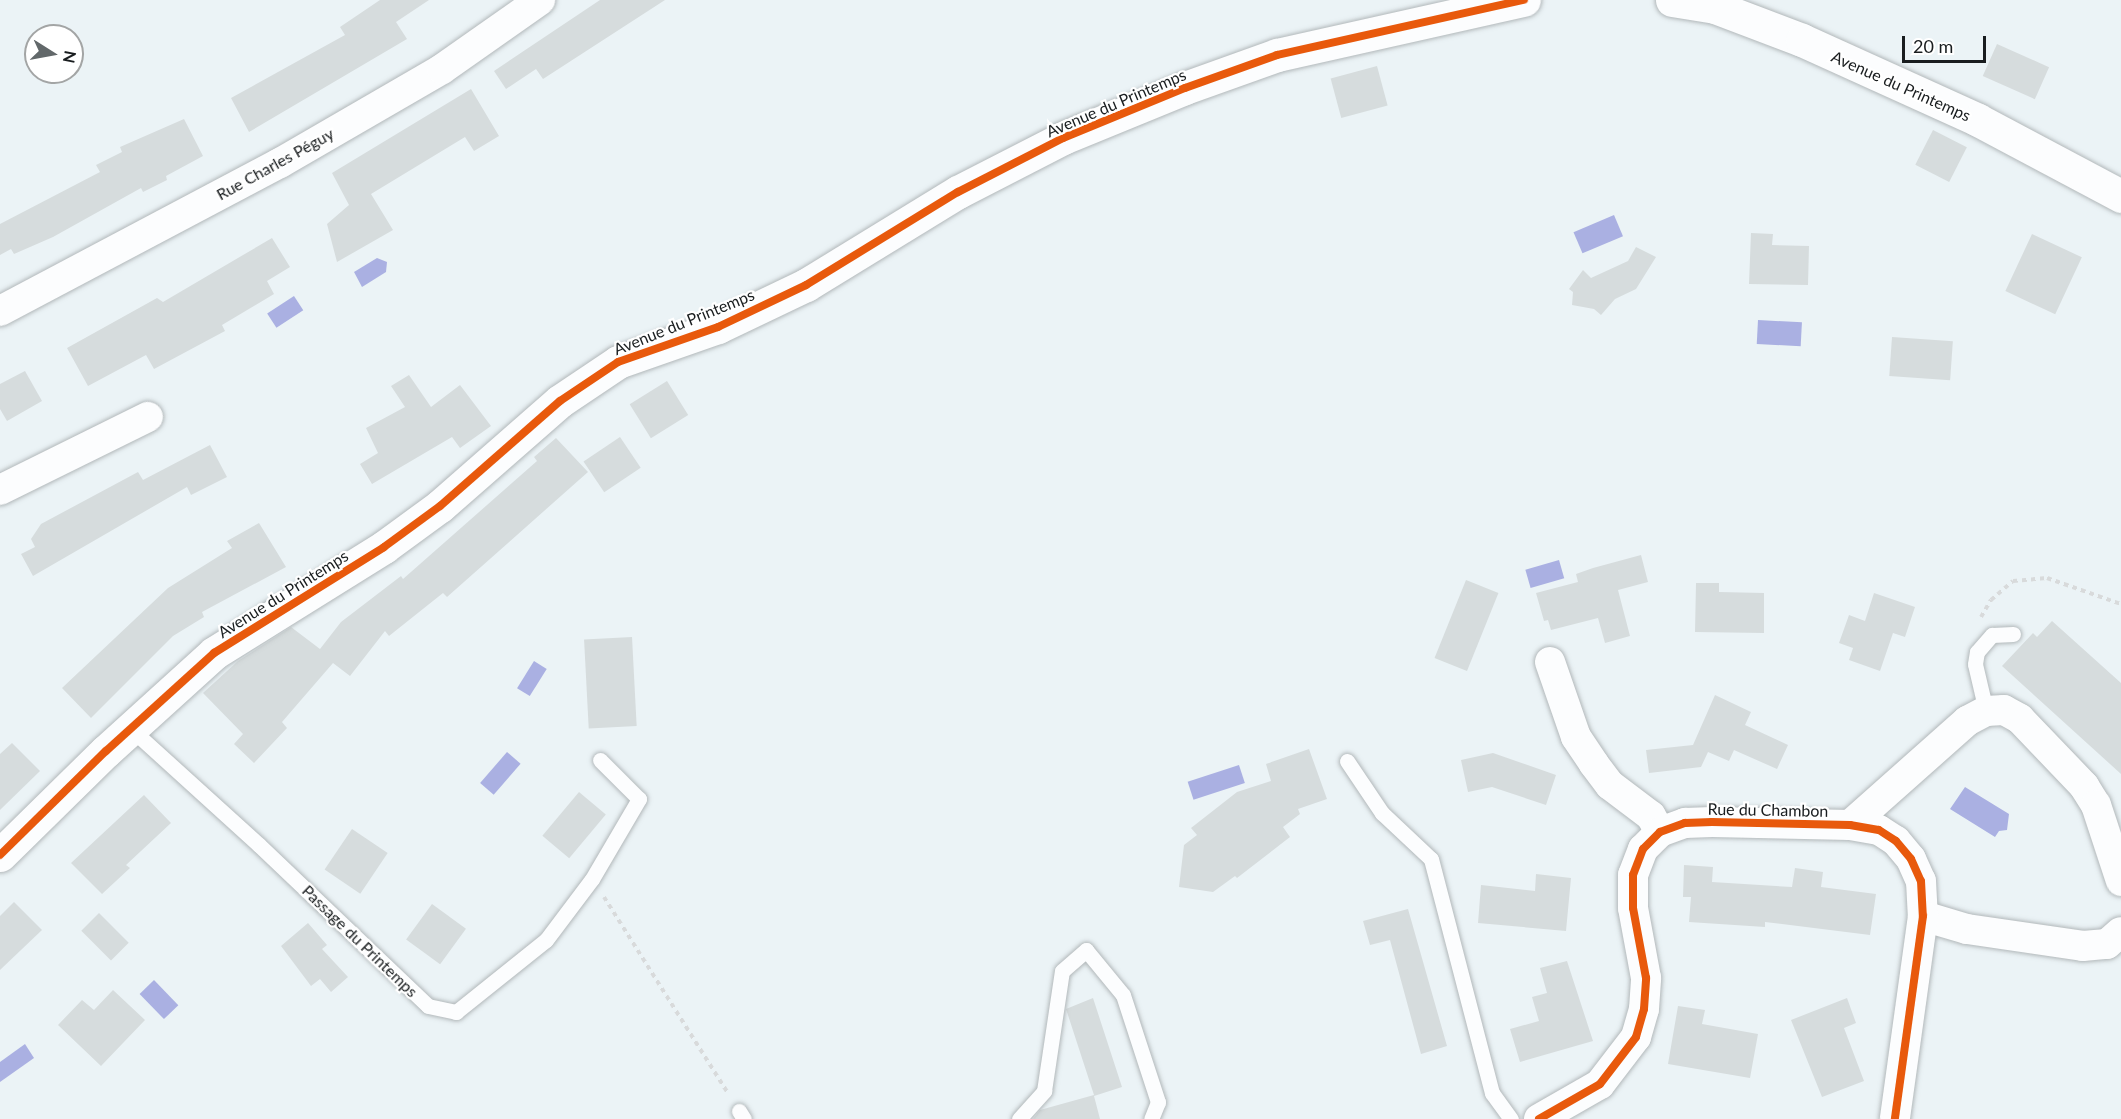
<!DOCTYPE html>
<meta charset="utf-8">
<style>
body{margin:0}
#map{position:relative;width:2121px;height:1119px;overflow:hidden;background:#ebf3f6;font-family:Lato,sans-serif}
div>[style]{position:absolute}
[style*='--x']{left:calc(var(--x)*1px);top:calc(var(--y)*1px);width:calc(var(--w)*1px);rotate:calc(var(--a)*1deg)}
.water>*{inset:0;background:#aab0e2;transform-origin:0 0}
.building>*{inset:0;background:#d6dcdd;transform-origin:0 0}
.path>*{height:4px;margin-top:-2px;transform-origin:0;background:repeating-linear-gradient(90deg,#d8dadb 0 4.5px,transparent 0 9px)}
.roads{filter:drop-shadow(0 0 2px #b2b8ba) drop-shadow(0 0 2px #b2b8ba)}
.service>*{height:15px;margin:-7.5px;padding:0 7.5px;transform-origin:7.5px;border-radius:7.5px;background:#fcfdfe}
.minor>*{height:30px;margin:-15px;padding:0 15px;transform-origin:15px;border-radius:15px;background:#fcfdfe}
.tertiary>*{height:33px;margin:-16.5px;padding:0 16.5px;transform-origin:16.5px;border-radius:16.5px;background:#fcfdfe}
.cycleway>*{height:8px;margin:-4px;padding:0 4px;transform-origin:4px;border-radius:4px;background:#e8590c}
span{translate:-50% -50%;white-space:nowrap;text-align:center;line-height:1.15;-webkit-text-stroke:4.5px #fff;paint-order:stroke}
.street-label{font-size:16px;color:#191d1f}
.north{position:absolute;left:24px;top:24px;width:60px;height:60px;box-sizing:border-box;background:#fff;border:2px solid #a3a5a5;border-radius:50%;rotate:101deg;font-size:16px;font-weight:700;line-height:24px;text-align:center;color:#191d1f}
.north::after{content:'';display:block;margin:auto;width:21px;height:27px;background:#62686a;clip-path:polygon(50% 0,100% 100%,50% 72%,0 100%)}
.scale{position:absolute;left:1902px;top:36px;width:84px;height:27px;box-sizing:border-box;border:3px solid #191d1f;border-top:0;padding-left:8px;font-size:18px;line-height:21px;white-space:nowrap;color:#191d1f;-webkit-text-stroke:4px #fff;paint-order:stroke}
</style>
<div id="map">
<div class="water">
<div style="left:1614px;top:215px;width:23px;height:44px;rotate:67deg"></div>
<div style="clip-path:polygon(377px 258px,387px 262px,386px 272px,362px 287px,354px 272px)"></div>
<div style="left:294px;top:296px;width:17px;height:32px;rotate:57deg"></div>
<div style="left:1758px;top:320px;width:44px;height:24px;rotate:3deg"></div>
<div style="left:1559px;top:560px;width:19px;height:35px;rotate:74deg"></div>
<div style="left:534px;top:661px;width:15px;height:32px;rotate:32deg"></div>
<div style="left:507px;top:752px;width:18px;height:41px;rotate:41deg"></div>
<div style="left:1239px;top:765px;width:19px;height:54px;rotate:72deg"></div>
<div style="clip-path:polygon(1965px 787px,2009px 814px,2007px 830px,1999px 831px,1995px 837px,1950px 809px)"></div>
<div style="left:154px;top:980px;width:35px;height:20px;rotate:46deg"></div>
<div style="clip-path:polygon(25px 1044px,34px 1058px,0 1082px,0 1062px)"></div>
</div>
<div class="building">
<div style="clip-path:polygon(380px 0,429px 0,396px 22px,407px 39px,249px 132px,231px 98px,345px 35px,340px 27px)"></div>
<div style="clip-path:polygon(600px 0,665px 0,543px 79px,536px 69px,506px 89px,494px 71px)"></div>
<div style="left:1997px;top:44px;width:57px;height:35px;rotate:24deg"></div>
<div style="left:1377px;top:66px;width:41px;height:48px;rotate:75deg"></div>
<div style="clip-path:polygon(471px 89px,499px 136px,474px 151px,465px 137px,371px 194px,393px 230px,337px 262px,327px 224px,349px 205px,332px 173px)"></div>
<div style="clip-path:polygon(184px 119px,203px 156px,166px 176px,167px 180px,143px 192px,141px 188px,53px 237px,14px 254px,11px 249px,0 255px,0 224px,100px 172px,96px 165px,122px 152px,120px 147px)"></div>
<div style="left:1933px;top:130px;width:38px;height:39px;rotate:27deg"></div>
<div style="clip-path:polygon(1751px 233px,1773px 234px,1772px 245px,1809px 246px,1808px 285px,1749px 284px)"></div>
<div style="left:2032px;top:234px;width:55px;height:63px;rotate:25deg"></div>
<div style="clip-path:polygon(272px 238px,290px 267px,267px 281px,274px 294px,222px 325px,225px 331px,154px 369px,146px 355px,88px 386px,67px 348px,157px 298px,163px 302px)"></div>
<div style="clip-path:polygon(1636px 247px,1656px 257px,1636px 289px,1615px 299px,1601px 315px,1594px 309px,1572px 305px,1573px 292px,1569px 289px,1583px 270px,1591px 278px,1628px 261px)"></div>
<div style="left:1892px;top:337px;width:61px;height:39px;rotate:4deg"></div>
<div style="clip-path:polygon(25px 371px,42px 401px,7px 421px,0 409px,0 384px)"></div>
<div style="clip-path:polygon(409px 375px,431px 407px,460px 385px,491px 426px,460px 448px,452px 437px,372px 484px,360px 464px,378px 453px,366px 428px,405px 407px,391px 386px)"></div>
<div style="left:667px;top:381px;width:40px;height:44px;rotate:58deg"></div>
<div style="left:620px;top:437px;width:37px;height:44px;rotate:56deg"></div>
<div style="clip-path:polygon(556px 438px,588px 472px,447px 597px,443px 593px,389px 636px,385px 631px,350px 676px,333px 663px,282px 722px,287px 728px,254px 763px,234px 744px,243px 734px,203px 693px,238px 661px,291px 627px,320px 649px,341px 622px,401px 576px,403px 579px,537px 461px,534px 457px)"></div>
<div style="clip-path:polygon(210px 445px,227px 477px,191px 495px,187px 487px,33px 576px,21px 554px,35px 547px,31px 539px,41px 524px,138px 472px,143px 480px)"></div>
<div style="clip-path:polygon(259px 523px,286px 567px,202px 612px,204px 617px,173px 636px,91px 718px,62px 688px,168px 588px,232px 548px,227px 541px)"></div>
<div style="clip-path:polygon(1641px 555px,1648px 582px,1618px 590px,1630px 636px,1605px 643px,1598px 618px,1551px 630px,1548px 620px,1544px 621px,1536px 593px,1578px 582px,1576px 574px,1593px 568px)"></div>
<div style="left:1466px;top:580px;width:35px;height:84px;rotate:22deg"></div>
<div style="clip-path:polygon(1696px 583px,1719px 583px,1719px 592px,1764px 593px,1764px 633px,1695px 632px)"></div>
<div style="clip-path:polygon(1874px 593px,1915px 607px,1905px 637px,1893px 633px,1880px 671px,1849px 660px,1853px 648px,1839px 643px,1849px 615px,1865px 621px)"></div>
<div style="clip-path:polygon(2052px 621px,2121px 683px,2121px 774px,2002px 666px,2033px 633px,2037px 637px)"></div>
<div style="left:632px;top:637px;width:89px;height:48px;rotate:87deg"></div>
<div style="clip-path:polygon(1715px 695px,1751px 712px,1745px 725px,1788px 745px,1777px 769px,1734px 750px,1729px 761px,1708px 752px,1701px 767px,1649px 773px,1646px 750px,1693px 745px)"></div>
<div style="clip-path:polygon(12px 743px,40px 771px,0 810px,0 754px)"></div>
<div style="clip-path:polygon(1309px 749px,1327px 799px,1298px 809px,1300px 814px,1283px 827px,1290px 837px,1237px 878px,1235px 876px,1213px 892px,1179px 887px,1184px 845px,1197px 835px,1191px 828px,1237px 792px,1271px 781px,1266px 764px)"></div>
<div style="clip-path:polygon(1493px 753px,1556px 775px,1546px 805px,1492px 787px,1468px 792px,1461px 760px)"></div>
<div style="left:579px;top:792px;width:35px;height:57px;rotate:40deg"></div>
<div style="clip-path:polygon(144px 795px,171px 823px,126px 865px,130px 868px,102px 894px,71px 863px)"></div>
<div style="left:352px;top:829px;width:43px;height:49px;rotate:34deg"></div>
<div style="clip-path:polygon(1684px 865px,1713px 867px,1712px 882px,1792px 887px,1795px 868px,1823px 872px,1821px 887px,1876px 894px,1870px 935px,1765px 922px,1765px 927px,1689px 922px,1691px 897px,1683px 897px)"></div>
<div style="clip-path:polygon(1536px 874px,1571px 878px,1566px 931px,1478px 923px,1481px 885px,1535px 891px)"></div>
<div style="clip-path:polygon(14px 902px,42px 930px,0 970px,0 916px)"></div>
<div style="left:432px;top:904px;width:42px;height:44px;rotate:36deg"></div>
<div style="clip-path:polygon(1408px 909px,1447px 1046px,1421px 1054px,1390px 940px,1370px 945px,1363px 921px)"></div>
<div style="left:99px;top:913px;width:42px;height:25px;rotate:45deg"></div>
<div style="clip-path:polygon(308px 923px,327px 945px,322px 949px,348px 977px,331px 992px,320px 979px,311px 986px,281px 946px)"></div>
<div style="clip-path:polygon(1567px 961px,1593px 1041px,1520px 1062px,1510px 1029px,1539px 1021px,1532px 997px,1547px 993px,1540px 968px)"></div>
<div style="clip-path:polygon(113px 990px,145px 1020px,101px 1066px,58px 1025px,82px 1000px,94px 1010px)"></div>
<div style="clip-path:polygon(1093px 998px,1122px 1087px,1094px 1096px,1100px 1119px,1033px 1119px,1040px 1110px,1094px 1095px,1066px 1009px)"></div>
<div style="clip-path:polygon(1847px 998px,1856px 1023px,1844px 1028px,1864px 1081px,1822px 1097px,1791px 1020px)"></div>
<div style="clip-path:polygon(1678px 1006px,1705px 1010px,1702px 1024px,1758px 1034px,1750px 1078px,1668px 1064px)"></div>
</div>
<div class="path">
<div style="--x:1981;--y:617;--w:20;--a:-60"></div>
<div style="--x:1991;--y:600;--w:29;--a:-41"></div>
<div style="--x:2013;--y:581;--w:34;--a:-5"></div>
<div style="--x:2047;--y:578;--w:78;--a:19.4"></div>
<div style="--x:604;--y:897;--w:232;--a:57.7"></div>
</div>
<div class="roads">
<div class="service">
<div style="--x:1986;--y:711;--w:48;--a:-103.2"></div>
<div style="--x:1975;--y:664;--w:12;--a:-81"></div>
<div style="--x:1977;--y:652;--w:23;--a:-49"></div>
<div style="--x:1992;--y:635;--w:21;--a:-3"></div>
<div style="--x:130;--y:728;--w:174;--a:42.2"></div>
<div style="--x:259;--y:845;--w:233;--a:43.6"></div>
<div style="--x:428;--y:1006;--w:29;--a:12"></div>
<div style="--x:456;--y:1012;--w:115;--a:-38.7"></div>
<div style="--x:546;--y:940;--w:76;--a:-53"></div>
<div style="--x:592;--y:879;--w:93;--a:-59.6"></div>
<div style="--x:639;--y:799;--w:55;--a:-135"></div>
<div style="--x:1347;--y:761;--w:63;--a:56.1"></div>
<div style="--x:1382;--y:813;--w:67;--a:43.2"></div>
<div style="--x:1431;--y:859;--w:242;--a:75.4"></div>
<div style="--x:1492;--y:1093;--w:32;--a:54"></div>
<div style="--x:739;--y:1111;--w:9;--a:58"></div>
<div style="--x:1019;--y:1119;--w:38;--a:-48"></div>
<div style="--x:1044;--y:1091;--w:121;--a:-81.5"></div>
<div style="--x:1062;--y:971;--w:32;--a:-41"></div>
<div style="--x:1086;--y:950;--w:58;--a:50.6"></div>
<div style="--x:1123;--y:995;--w:113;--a:71.9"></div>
<div style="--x:1158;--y:1102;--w:18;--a:112"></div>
</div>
<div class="minor">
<div style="--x:0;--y:311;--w:317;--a:-27.9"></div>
<div style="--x:280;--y:163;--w:187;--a:-30.1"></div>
<div style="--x:442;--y:69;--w:120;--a:-35.1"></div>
<div style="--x:0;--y:490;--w:165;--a:-26.3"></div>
<div style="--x:1550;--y:662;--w:79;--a:70.9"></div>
<div style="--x:1576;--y:737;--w:32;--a:56"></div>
<div style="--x:1594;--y:764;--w:26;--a:53"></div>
<div style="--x:1610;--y:785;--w:51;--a:37.1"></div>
<div style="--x:1651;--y:816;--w:18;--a:61"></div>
<div style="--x:1850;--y:825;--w:157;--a:-41.6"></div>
<div style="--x:1967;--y:721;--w:21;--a:-28"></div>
<div style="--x:1986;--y:711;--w:18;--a:-3"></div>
<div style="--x:2004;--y:710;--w:18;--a:29"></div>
<div style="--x:2020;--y:719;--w:93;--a:46.3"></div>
<div style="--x:2084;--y:786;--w:22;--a:58"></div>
<div style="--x:2096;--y:805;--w:80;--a:71.8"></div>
<div style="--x:1923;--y:916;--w:46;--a:16.5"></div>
<div style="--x:1967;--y:929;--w:117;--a:8.3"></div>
<div style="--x:2083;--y:946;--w:24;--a:-5"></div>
<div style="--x:2107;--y:944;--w:18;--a:-41"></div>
<div style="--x:1539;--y:1119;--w:70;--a:-29.8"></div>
<div style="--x:1600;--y:1084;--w:59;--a:-52.5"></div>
<div style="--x:1636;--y:1037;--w:29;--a:-74"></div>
<div style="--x:1644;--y:1009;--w:31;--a:-86"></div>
<div style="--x:1646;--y:978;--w:71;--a:-100.5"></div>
<div style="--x:1633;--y:908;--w:33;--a:-90"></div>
<div style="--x:1633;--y:875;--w:28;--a:-69"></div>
<div style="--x:1643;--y:849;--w:24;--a:-45"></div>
<div style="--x:1660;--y:832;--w:27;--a:-20"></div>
<div style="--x:1685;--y:823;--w:27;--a:-2"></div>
<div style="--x:1712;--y:822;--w:138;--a:1.2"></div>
<div style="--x:1850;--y:825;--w:29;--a:10"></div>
<div style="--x:1879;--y:830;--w:20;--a:33"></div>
<div style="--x:1896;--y:841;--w:23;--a:50"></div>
<div style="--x:1911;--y:859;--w:24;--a:66"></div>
<div style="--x:1921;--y:881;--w:35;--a:87"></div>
<div style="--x:1923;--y:916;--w:205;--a:97.9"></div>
</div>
<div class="tertiary">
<div style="--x:1672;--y:0;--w:44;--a:9.2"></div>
<div style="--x:1715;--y:7;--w:93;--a:20.8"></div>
<div style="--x:1802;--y:40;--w:193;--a:24.4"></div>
<div style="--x:1978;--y:120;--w:162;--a:28"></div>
<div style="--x:0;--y:855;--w:148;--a:-44.5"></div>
<div style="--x:106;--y:751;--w:146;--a:-42.2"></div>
<div style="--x:214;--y:653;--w:200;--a:-31.9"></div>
<div style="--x:384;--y:547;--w:69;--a:-36.2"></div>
<div style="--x:440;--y:506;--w:159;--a:-41.2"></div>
<div style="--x:560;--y:401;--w:70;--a:-33.9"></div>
<div style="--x:618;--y:362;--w:106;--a:-19.3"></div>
<div style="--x:718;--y:327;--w:98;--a:-25.5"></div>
<div style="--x:806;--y:285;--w:178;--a:-31.5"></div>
<div style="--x:958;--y:192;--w:118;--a:-27.2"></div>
<div style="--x:1063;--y:138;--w:132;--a:-22.3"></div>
<div style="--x:1185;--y:88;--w:98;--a:-19.7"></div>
<div style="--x:1277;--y:55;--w:253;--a:-12.6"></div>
</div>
</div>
<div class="cycleway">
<div style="--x:0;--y:855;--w:148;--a:-44.5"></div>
<div style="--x:106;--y:751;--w:146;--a:-42.2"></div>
<div style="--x:214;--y:653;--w:200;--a:-31.9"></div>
<div style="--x:384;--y:547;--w:69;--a:-36.2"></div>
<div style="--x:440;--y:506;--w:159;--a:-41.2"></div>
<div style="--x:560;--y:401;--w:70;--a:-33.9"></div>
<div style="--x:618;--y:362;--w:106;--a:-19.3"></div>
<div style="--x:718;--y:327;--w:98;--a:-25.5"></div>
<div style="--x:806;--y:285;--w:178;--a:-31.5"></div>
<div style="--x:958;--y:192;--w:118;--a:-27.2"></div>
<div style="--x:1063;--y:138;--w:132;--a:-22.3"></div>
<div style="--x:1185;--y:88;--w:98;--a:-19.7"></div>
<div style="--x:1277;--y:55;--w:253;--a:-12.6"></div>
<div style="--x:1539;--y:1119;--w:70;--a:-29.8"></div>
<div style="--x:1600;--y:1084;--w:59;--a:-52.5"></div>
<div style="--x:1636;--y:1037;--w:29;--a:-74"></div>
<div style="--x:1644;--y:1009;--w:31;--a:-86"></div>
<div style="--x:1646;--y:978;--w:71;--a:-100.5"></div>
<div style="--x:1633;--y:908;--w:33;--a:-90"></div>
<div style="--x:1633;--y:875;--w:28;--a:-69"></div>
<div style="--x:1643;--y:849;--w:24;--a:-45"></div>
<div style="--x:1660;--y:832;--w:27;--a:-20"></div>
<div style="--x:1685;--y:823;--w:27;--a:-2"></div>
<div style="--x:1712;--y:822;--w:138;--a:1.2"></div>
<div style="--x:1850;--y:825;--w:29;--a:10"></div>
<div style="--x:1879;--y:830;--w:20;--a:33"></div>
<div style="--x:1896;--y:841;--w:23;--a:50"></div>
<div style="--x:1911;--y:859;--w:24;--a:66"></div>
<div style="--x:1921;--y:881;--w:35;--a:87"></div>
<div style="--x:1923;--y:916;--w:205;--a:97.9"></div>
</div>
<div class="street-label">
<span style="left:1901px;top:86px;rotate:24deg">Avenue du Printemps</span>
<span style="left:1116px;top:103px;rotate:-23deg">Avenue du Printemps</span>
<span style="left:275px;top:164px;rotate:-29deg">Rue Charles Péguy</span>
<span style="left:684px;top:322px;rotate:-22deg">Avenue du Printemps</span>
<span style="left:283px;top:594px;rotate:-32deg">Avenue du Printemps</span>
<span style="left:1768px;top:810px;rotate:1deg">Rue du Chambon</span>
<span style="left:360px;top:941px;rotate:44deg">Passage du Printemps</span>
</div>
<div class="north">N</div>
<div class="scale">20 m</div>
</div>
